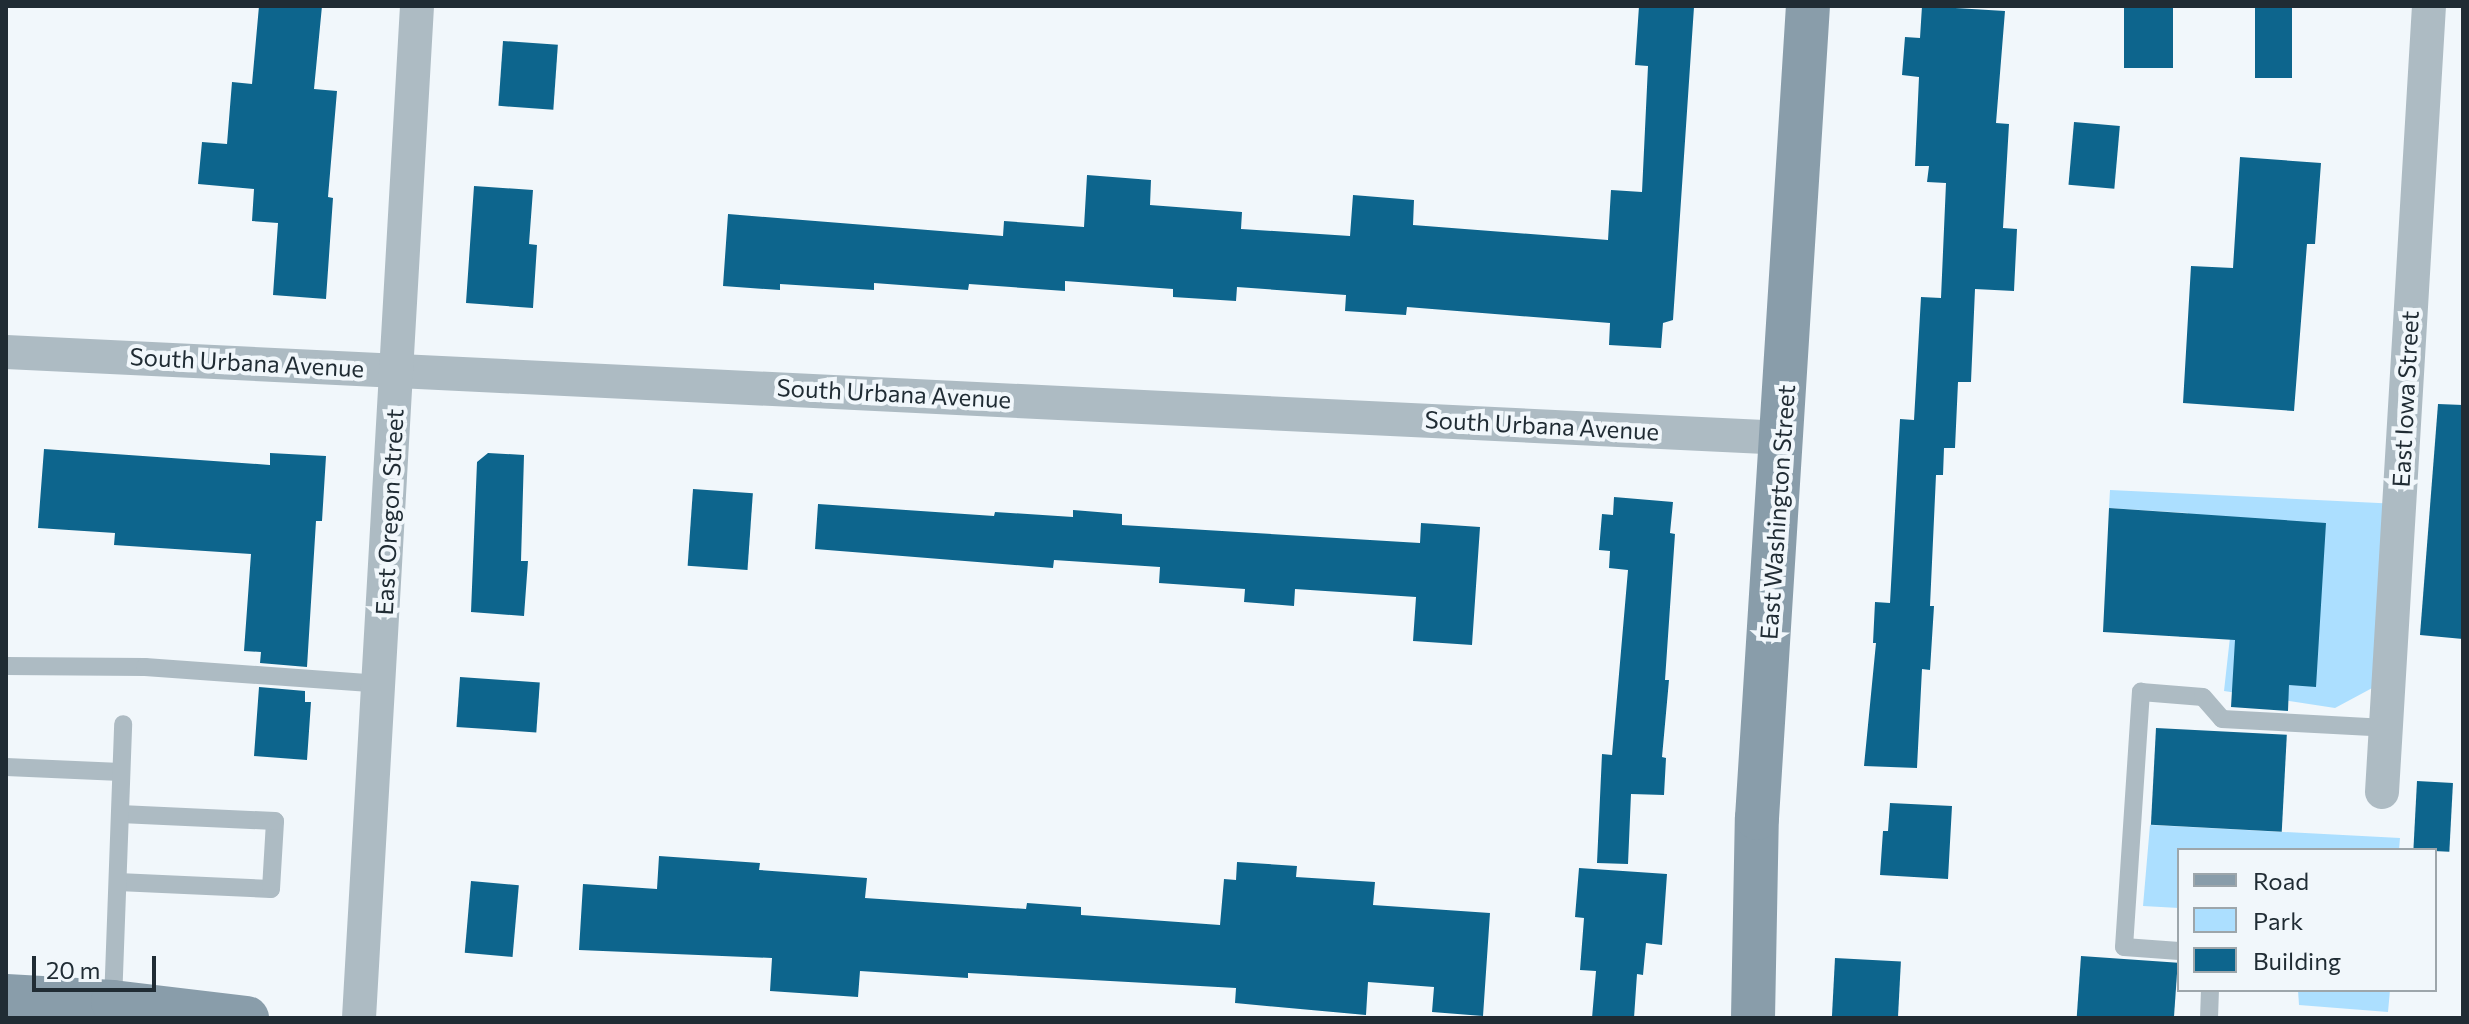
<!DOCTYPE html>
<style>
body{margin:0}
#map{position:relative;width:2469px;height:1024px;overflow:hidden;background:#f1f7fb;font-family:Commissioner,sans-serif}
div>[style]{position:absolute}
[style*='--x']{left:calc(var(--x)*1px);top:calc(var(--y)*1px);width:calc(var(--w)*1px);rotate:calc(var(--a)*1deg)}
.green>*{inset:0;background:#acdfff}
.building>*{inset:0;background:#0d658d;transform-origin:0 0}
.lane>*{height:18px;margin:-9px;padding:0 9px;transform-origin:9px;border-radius:9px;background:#adbbc3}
.street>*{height:34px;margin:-17px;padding:0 17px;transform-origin:17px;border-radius:17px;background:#adbbc3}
.secondary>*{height:44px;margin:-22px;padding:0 22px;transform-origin:22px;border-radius:22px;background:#899daa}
span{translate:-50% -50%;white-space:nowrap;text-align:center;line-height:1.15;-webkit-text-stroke:8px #f1f7fb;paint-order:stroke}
.street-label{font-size:24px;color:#202c34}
.frame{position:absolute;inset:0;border:8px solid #202c34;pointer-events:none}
.legend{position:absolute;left:2177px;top:848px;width:260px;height:144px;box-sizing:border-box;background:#f1f7fb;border:2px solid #9da6ab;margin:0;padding:10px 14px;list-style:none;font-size:24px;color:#202c34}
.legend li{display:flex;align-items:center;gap:16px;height:40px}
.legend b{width:40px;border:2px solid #9da6ab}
.scale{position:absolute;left:32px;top:956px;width:124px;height:36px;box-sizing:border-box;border:4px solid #202c34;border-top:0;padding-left:10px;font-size:24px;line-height:28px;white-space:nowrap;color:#202c34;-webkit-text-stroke:6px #f1f7fb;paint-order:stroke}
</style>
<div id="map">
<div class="green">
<div style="clip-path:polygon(2110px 490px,2399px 504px,2389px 679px,2335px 708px,2224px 691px,2230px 637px,2179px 637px,2188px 513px,2109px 508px)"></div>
<div style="clip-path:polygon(2150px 825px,2400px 838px,2399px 850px,2179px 850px,2179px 908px,2143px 906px)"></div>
<div style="clip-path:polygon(2298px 990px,2390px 990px,2388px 1012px,2299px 1005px)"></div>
</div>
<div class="building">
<div style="clip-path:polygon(259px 6px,322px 6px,314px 89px,337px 91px,328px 197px,333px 198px,326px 299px,273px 295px,278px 223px,252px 221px,254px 189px,198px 184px,202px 142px,227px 144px,232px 82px,252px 84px)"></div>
<div style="clip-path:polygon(1639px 6px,1694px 7px,1673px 320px,1663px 323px,1661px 348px,1609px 345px,1610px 323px,1407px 307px,1406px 315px,1345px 311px,1346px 295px,1237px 287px,1236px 301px,1173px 297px,1173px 289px,1065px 281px,1065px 291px,969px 284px,968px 290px,874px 283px,874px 290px,780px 284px,780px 290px,723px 286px,728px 214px,1003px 236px,1004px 221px,1084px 227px,1087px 175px,1151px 180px,1150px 205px,1242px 212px,1241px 229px,1350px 236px,1353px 195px,1414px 200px,1413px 225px,1608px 240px,1611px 190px,1642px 192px,1648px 66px,1635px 65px)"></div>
<div style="clip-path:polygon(1922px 6px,2005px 11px,1996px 123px,2009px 124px,2003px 228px,2017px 229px,2014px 291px,1975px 289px,1971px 382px,1958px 382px,1955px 448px,1944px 448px,1943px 475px,1936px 475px,1930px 606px,1934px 606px,1930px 670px,1922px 669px,1917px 768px,1864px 766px,1876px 643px,1873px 643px,1875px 602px,1890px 603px,1900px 419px,1914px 420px,1921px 297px,1941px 298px,1946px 183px,1927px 182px,1929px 166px,1915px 166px,1919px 77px,1902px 75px,1905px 37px,1920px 38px)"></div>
<div style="left:2124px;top:6px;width:49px;height:62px"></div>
<div style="left:2255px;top:6px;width:37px;height:72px"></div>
<div style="left:503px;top:41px;width:55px;height:65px;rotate:4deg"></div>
<div style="left:2074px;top:122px;width:46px;height:63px;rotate:5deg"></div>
<div style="clip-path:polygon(2240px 157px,2321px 163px,2315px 244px,2307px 244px,2294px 411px,2183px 403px,2191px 266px,2233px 268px)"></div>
<div style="clip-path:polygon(474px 186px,533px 190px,529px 244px,537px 245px,533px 308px,466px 303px)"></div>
<div style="clip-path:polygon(2438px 404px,2463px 405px,2463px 639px,2420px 635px)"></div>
<div style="clip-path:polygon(44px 449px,270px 465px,270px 453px,326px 456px,322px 521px,316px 521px,307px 667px,260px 663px,261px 652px,244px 651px,251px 554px,114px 545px,115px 533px,38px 528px)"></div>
<div style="clip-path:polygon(488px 453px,524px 455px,521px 561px,528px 561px,524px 616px,471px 612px,477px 462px)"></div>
<div style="left:693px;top:489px;width:60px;height:77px;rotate:4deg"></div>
<div style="clip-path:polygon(1614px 497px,1673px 502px,1670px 533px,1675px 534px,1665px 680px,1669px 680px,1662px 757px,1666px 758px,1664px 795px,1631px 794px,1628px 864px,1597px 863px,1602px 754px,1612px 755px,1628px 570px,1609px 568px,1610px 551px,1599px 550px,1602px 514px,1613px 515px)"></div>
<div style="clip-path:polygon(818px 504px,994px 516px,995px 512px,1073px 517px,1073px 510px,1122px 514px,1122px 525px,1420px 543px,1421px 523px,1480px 527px,1472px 645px,1413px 641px,1416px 597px,1295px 589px,1294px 606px,1244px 602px,1245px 589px,1159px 583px,1160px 567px,1054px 560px,1053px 568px,815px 549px)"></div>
<div style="clip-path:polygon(2109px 508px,2326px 523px,2316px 687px,2289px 685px,2288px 711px,2231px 707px,2235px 640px,2103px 632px)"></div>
<div style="left:460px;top:677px;width:80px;height:50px;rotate:4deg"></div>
<div style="clip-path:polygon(259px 687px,305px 691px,305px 702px,311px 702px,307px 760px,254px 756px)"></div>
<div style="left:2156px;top:728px;width:131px;height:97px;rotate:3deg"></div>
<div style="left:2417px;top:781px;width:36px;height:69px;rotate:3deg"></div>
<div style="clip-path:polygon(1890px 803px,1952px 806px,1948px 879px,1880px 875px,1883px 831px,1888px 831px)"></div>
<div style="clip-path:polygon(659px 856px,760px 863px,759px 870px,867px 878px,865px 898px,1026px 909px,1027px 903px,1081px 907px,1081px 915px,1220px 925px,1224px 879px,1236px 880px,1237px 862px,1297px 866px,1296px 877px,1375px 882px,1373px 905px,1490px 913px,1483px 1016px,1432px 1012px,1434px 987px,1368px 982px,1366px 1015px,1235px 1003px,1236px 988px,968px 973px,968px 978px,860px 971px,858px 997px,770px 991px,772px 958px,579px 950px,583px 884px,657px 889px)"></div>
<div style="clip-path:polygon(1579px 868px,1667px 874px,1662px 945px,1646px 943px,1643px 975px,1637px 974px,1634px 1018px,1592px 1018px,1596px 971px,1580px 970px,1584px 918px,1575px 917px)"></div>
<div style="left:471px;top:881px;width:48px;height:72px;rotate:5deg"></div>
<div style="left:2081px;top:956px;width:97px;height:62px;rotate:4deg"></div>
<div style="left:1835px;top:958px;width:66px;height:60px;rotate:3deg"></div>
</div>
<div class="lane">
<div style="--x:6;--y:666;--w:139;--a:0.4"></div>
<div style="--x:145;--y:667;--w:236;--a:4.1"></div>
<div style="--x:6;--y:767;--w:115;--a:2.5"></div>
<div style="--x:118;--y:882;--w:153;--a:2.6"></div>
<div style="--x:271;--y:889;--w:68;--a:-86.6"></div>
<div style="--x:275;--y:821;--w:155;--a:-177.4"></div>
<div style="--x:2179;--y:951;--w:55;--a:-175.8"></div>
<div style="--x:2124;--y:947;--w:256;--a:-86.2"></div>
<div style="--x:2141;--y:692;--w:62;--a:4.6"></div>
<div style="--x:2203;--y:697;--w:29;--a:49"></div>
<div style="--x:2222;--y:719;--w:164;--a:3.1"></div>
<div style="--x:113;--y:1002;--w:278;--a:-87.9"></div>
<div style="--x:2209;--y:1018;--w:28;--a:-88"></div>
</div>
<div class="street">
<div style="--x:6;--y:352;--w:1779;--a:2.77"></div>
<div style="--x:2382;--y:792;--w:787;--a:-86.58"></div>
<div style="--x:359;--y:1018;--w:1014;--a:-86.72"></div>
</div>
<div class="secondary">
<div style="--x:6;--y:996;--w:107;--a:3.2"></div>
<div style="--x:113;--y:1002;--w:135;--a:6.8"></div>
<div style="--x:1753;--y:1018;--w:200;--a:-88.9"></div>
<div style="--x:1757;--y:818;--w:814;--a:-86.41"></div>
</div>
<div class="street-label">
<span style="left:247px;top:362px;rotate:3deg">South Urbana Avenue</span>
<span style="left:894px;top:393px;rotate:3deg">South Urbana Avenue</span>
<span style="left:2405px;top:399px;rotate:-87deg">East Iowa Street</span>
<span style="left:1542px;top:425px;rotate:3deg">South Urbana Avenue</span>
<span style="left:389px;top:512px;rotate:-87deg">East Oregon Street</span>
<span style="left:1777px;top:512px;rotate:-86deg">East Washington Street</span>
</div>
<div class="frame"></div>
<ul class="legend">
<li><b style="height:10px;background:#899daa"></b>Road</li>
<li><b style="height:22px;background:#acdfff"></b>Park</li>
<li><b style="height:22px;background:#0d658d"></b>Building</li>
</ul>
<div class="scale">20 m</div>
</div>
